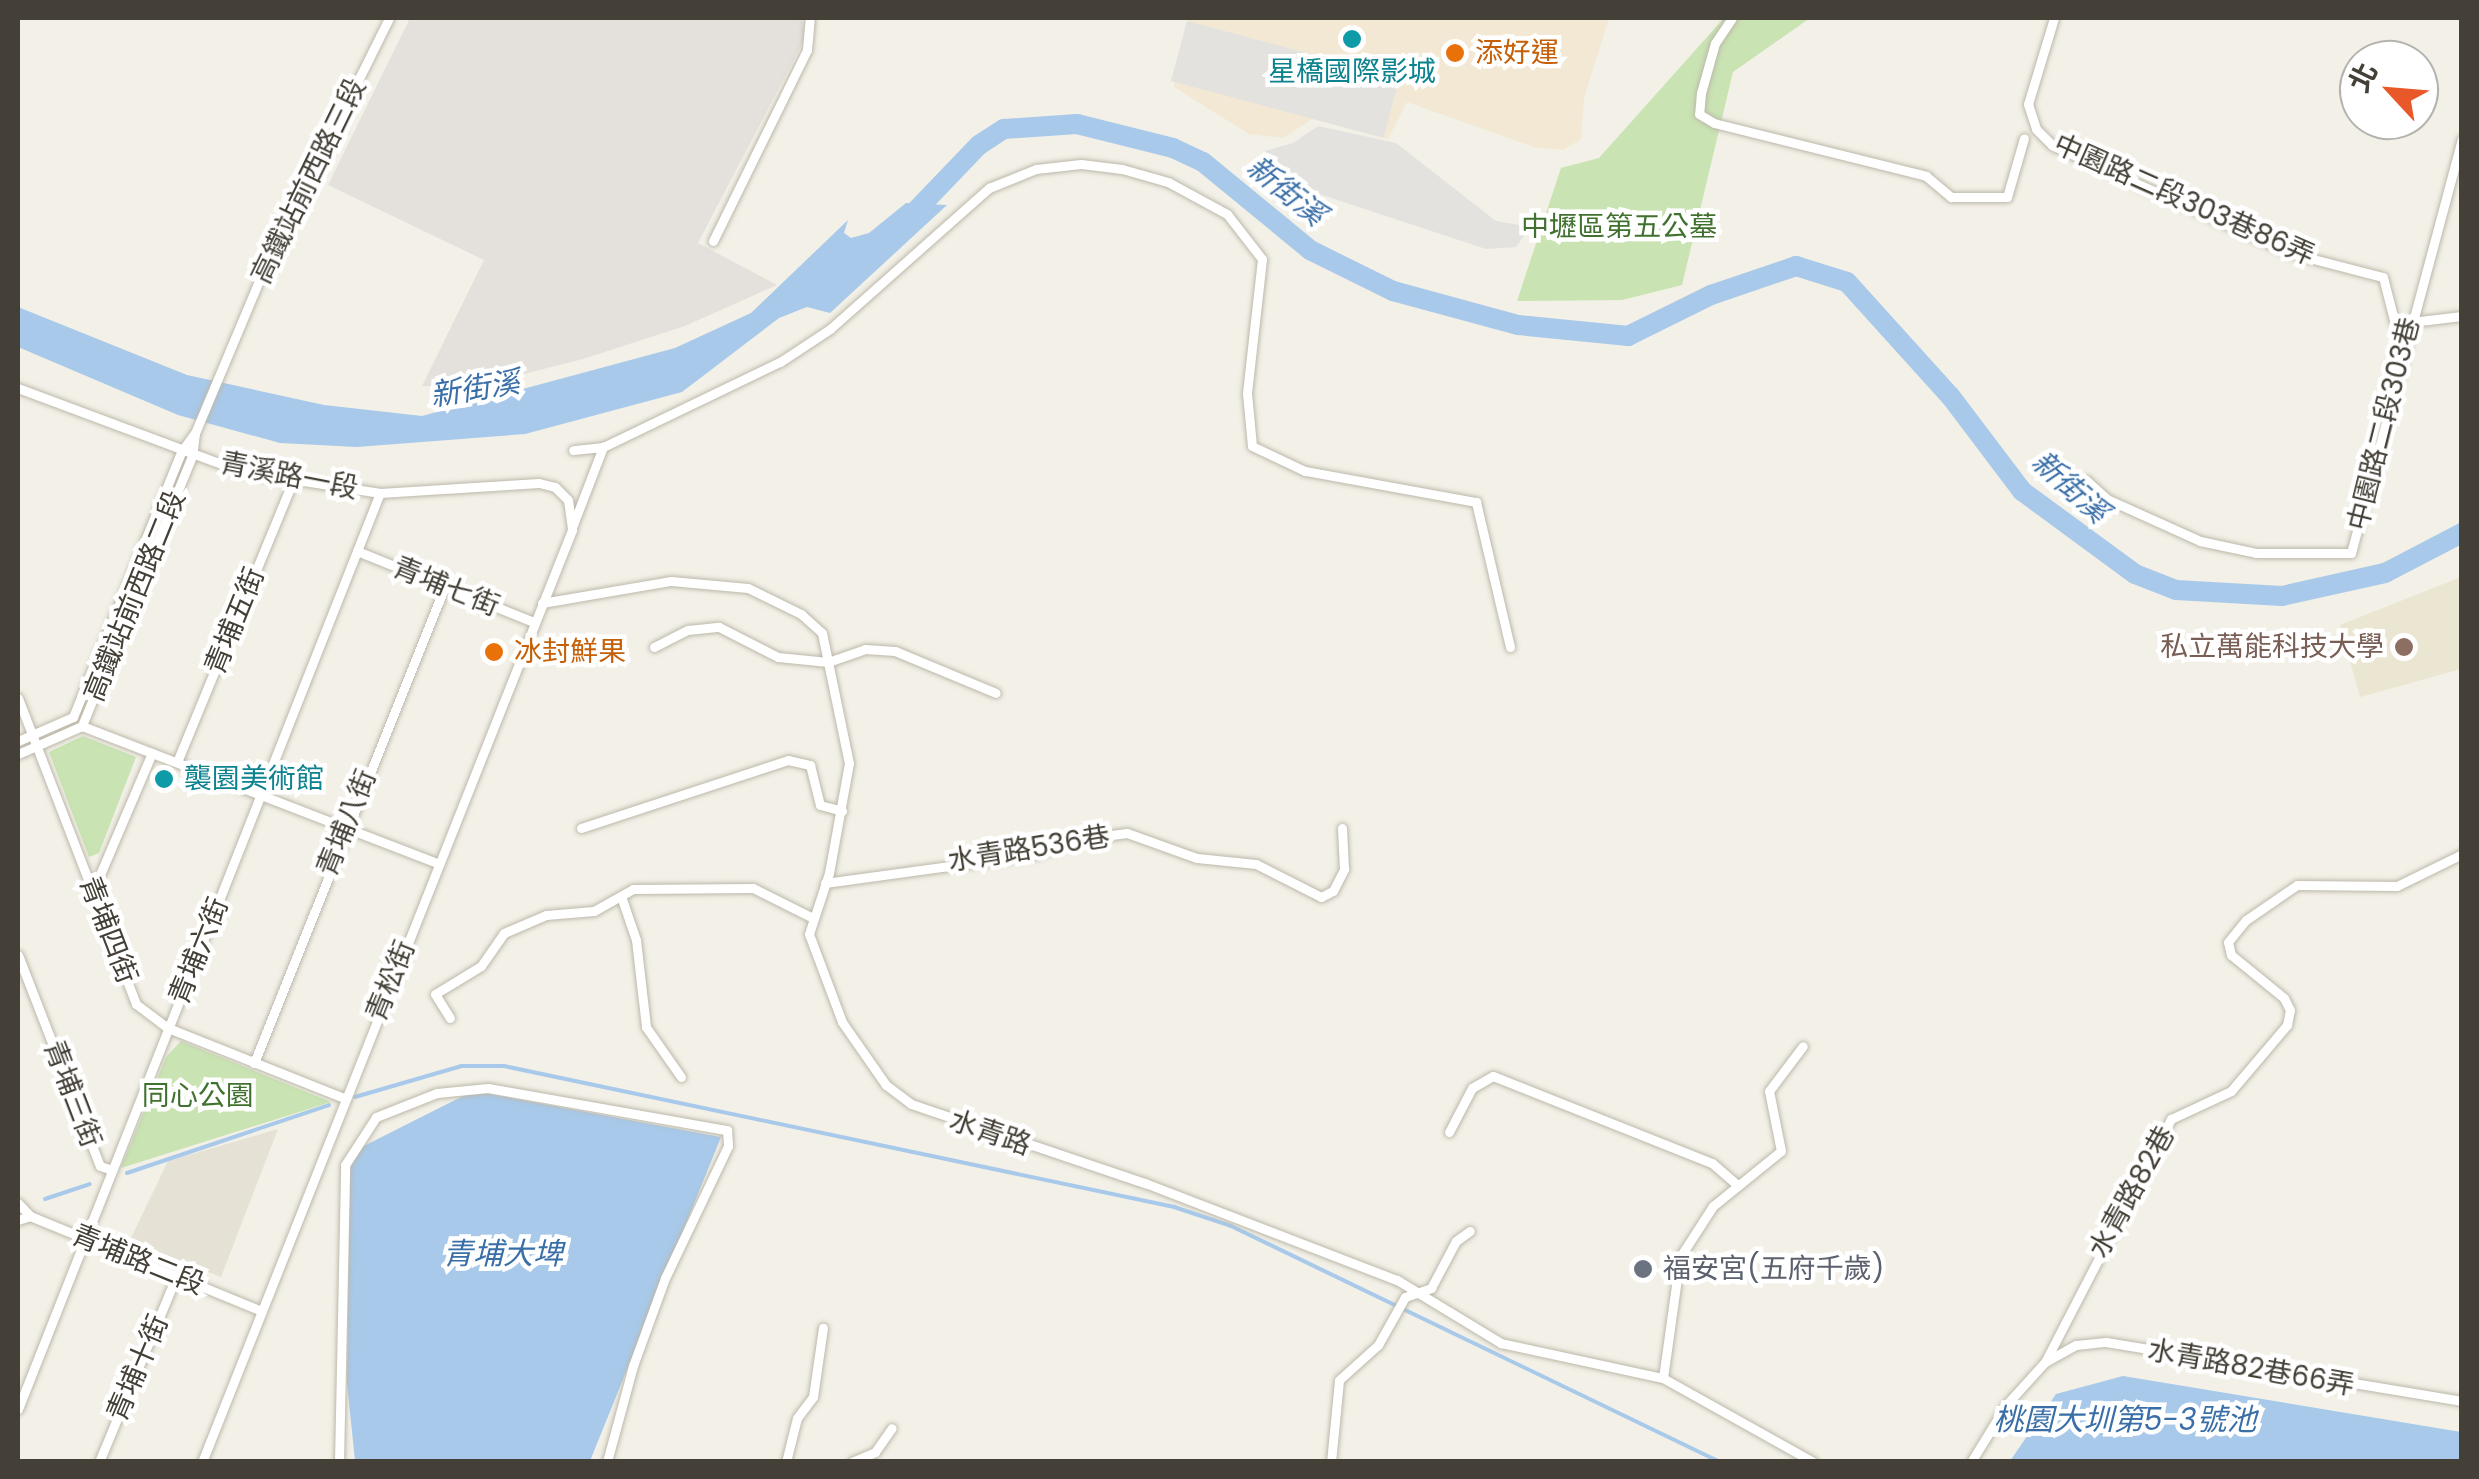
<!DOCTYPE html>
<meta charset="utf-8">
<style>
body{margin:0}
#map{position:relative;width:2479px;height:1479px;overflow:hidden;background:#f2f0e7;font-family:Poppins,"Noto Sans TC",sans-serif}
div>[style]{position:absolute}
[style*='--x']{left:calc(var(--x)*1px);top:calc(var(--y)*1px);width:calc(var(--w)*1px);rotate:calc(var(--a)*1deg)}
.residential>*{inset:0;background:#e5e2d5}
.commercial>*{inset:0;background:#f2e8d4}
.industrial>*{inset:0;background:#e4e1dc}
.education>*{inset:0;background:#eae6d2}
.green>*{inset:0;background:#c9e3b3}
.parking>*{inset:0;background:#e3e2df;transform-origin:0 0}
.water>*{inset:0;background:#a8c9ea}
.stream>*{height:4px;margin:-2px;padding:0 2px;transform-origin:2px;border-radius:2px;background:#a8c9ea}
.river>*{height:20px;margin:-10px;padding:0 10px;transform-origin:10px;border-radius:10px;background:#a8c9ea}
.roads{filter:drop-shadow(0 0 2px #bdb8aa) drop-shadow(0 0 2px #bdb8aa)}
.street>*{height:9px;margin:-4.5px;padding:0 4.5px;transform-origin:4.5px;border-radius:4.5px;background:#fff}
.dots>*{width:28px;height:28px;translate:-50% -50%;box-sizing:border-box;border:5px solid #fff;border-radius:50%}
span{translate:-50% -50%;white-space:nowrap;text-align:center;line-height:1.15;-webkit-text-stroke:9px #fff;paint-order:stroke}
.food-label{font-size:28px;color:#c56008}
.left{translate:0 -50%;text-align:left}
.culture-label{font-size:28px;color:#0d838f}
.street-label{font-size:28px;color:#444037}
.park-label{font-size:28px;color:#41712f}
.education-label{font-size:28px;color:#785e54}
.right{translate:-100% -50%;text-align:right}
.worship-label{font-size:28px;color:#5b616d}
.water-label{font-size:30px;color:#396ea7;font-style:italic}
.frame{position:absolute;inset:0;border:20px solid #444037;pointer-events:none}
.north{position:absolute;left:2339px;top:40px;width:100px;height:100px;box-sizing:border-box;background:#fff;border:2px solid #b4b3af;border-radius:50%;rotate:296deg;font-size:28px;font-weight:700;line-height:40px;text-align:center;color:#444037}
.north::after{content:'';display:block;margin:auto;width:35px;height:45px;background:#e85828;clip-path:polygon(50% 0,100% 100%,50% 72%,0 100%)}
</style>
<div id="map">
<div class="residential">
<div style="clip-path:polygon(278px 1129px,221px 1277px,130px 1240px,168px 1161px)"></div>
</div>
<div class="commercial">
<div style="clip-path:polygon(1189px 18px,1609px 18px,1584px 98px,1581px 139px,1563px 150px,1534px 147px,1407px 102px,1388px 139px,1312px 119px,1283px 138px,1249px 134px,1174px 87px)"></div>
</div>
<div class="industrial">
<div style="clip-path:polygon(410px 18px,802px 18px,805px 38px,698px 243px,777px 285px,685px 326px,583px 359px,473px 387px,422px 386px,484px 260px,328px 185px)"></div>
</div>
<div class="education">
<div style="clip-path:polygon(2461px 577px,2461px 669px,2360px 697px,2340px 625px)"></div>
</div>
<div class="green">
<div style="clip-path:polygon(1724px 18px,1810px 18px,1733px 72px,1682px 285px,1622px 300px,1517px 301px,1561px 168px,1599px 158px)"></div>
<div style="clip-path:polygon(83px 736px,136px 757px,99px 853px,89px 857px,49px 752px)"></div>
<div style="clip-path:polygon(181px 1041px,331px 1102px,121px 1168px,166px 1057px)"></div>
</div>
<div class="parking">
<div style="left:1187px;top:21px;width:220px;height:62px;rotate:15deg"></div>
<div style="clip-path:polygon(1318px 126px,1396px 143px,1496px 221px,1530px 227px,1516px 247px,1486px 249px,1316px 193px,1265px 151px,1293px 143px)"></div>
</div>
<div class="water">
<div style="clip-path:polygon(906px 203px,947px 205px,830px 313px,807px 307px,779px 318px,682px 392px,525px 434px,357px 447px,280px 443px,178px 415px,18px 347px,18px 307px,187px 375px,324px 405px,422px 416px,675px 348px,751px 313px,848px 220px,844px 233px,851px 238px,869px 233px)"></div>
<div style="clip-path:polygon(473px 1091px,721px 1137px,590px 1461px,355px 1461px,347px 1383px,350px 1153px)"></div>
<div style="clip-path:polygon(2123px 1376px,2461px 1432px,2461px 1461px,2010px 1461px,2056px 1394px)"></div>
</div>
<div class="stream">
<div style="--x:355;--y:1097;--w:111;--a:-16.2"></div>
<div style="--x:462;--y:1066;--w:42;--a:0"></div>
<div style="--x:504;--y:1066;--w:685;--a:11.88"></div>
<div style="--x:1174;--y:1207;--w:60;--a:18.4"></div>
<div style="--x:1231;--y:1226;--w:543;--a:25.76"></div>
<div style="--x:127;--y:1173;--w:213;--a:-18.6"></div>
<div style="--x:45;--y:1199;--w:47;--a:-18.4"></div>
</div>
<div class="river">
<div style="--x:907;--y:220;--w:104;--a:-46.2"></div>
<div style="--x:979;--y:145;--w:30;--a:-33"></div>
<div style="--x:1004;--y:129;--w:73;--a:-3.9"></div>
<div style="--x:1077;--y:124;--w:99;--a:14"></div>
<div style="--x:1173;--y:148;--w:33;--a:25"></div>
<div style="--x:1203;--y:162;--w:139;--a:39.4"></div>
<div style="--x:1310;--y:250;--w:93;--a:26.3"></div>
<div style="--x:1393;--y:291;--w:130;--a:15.2"></div>
<div style="--x:1518;--y:325;--w:111;--a:5.7"></div>
<div style="--x:1628;--y:336;--w:93;--a:-26.3"></div>
<div style="--x:1711;--y:295;--w:90;--a:-18.8"></div>
<div style="--x:1796;--y:266;--w:53;--a:17.4"></div>
<div style="--x:1847;--y:282;--w:155;--a:47.9"></div>
<div style="--x:1951;--y:397;--w:118;--a:52.9"></div>
<div style="--x:2022;--y:491;--w:140;--a:36.3"></div>
<div style="--x:2135;--y:574;--w:44;--a:21.3"></div>
<div style="--x:2176;--y:590;--w:106;--a:3.2"></div>
<div style="--x:2282;--y:596;--w:106;--a:-12.6"></div>
<div style="--x:2385;--y:573;--w:87;--a:-27.5"></div>
</div>
<div class="roads">
<div class="street">
<div style="--x:1732;--y:18;--w:30;--a:124"></div>
<div style="--x:1715;--y:43;--w:52;--a:105.6"></div>
<div style="--x:1701;--y:93;--w:21;--a:95"></div>
<div style="--x:1699;--y:114;--w:17;--a:31"></div>
<div style="--x:1714;--y:123;--w:219;--a:14"></div>
<div style="--x:1926;--y:176;--w:33;--a:40"></div>
<div style="--x:1951;--y:197;--w:56;--a:0"></div>
<div style="--x:2007;--y:197;--w:61;--a:-73.9"></div>
<div style="--x:2054;--y:18;--w:90;--a:106.8"></div>
<div style="--x:2028;--y:104;--w:26;--a:72"></div>
<div style="--x:2036;--y:129;--w:23;--a:45"></div>
<div style="--x:2052;--y:145;--w:261;--a:24.4"></div>
<div style="--x:2290;--y:253;--w:96;--a:14.5"></div>
<div style="--x:2383;--y:277;--w:49;--a:75.7"></div>
<div style="--x:2395;--y:324;--w:67;--a:-6.8"></div>
<div style="--x:713;--y:241;--w:213;--a:-63.8"></div>
<div style="--x:807;--y:50;--w:32;--a:-85"></div>
<div style="--x:18;--y:388;--w:237;--a:20.5"></div>
<div style="--x:240;--y:471;--w:142;--a:8.9"></div>
<div style="--x:380;--y:493;--w:159;--a:-3.6"></div>
<div style="--x:539;--y:483;--w:16;--a:14"></div>
<div style="--x:555;--y:487;--w:18;--a:45"></div>
<div style="--x:568;--y:500;--w:30;--a:82"></div>
<div style="--x:572;--y:530;--w:1003;--a:111.65"></div>
<div style="--x:195;--y:433;--w:173;--a:-67.2"></div>
<div style="--x:262;--y:274;--w:286;--a:-63.6"></div>
<div style="--x:603;--y:447;--w:196;--a:-25.7"></div>
<div style="--x:780;--y:362;--w:60;--a:-33.4"></div>
<div style="--x:830;--y:329;--w:213;--a:-41.6"></div>
<div style="--x:989;--y:188;--w:51;--a:-22"></div>
<div style="--x:1036;--y:169;--w:45;--a:-6.3"></div>
<div style="--x:1081;--y:164;--w:41;--a:7"></div>
<div style="--x:1122;--y:169;--w:48;--a:15.8"></div>
<div style="--x:1168;--y:182;--w:67;--a:28.5"></div>
<div style="--x:1227;--y:214;--w:57;--a:52.1"></div>
<div style="--x:1262;--y:259;--w:135;--a:96.4"></div>
<div style="--x:1247;--y:393;--w:53;--a:84.6"></div>
<div style="--x:1252;--y:446;--w:59;--a:25.3"></div>
<div style="--x:1305;--y:471;--w:174;--a:10.3"></div>
<div style="--x:1476;--y:502;--w:149;--a:76.8"></div>
<div style="--x:2086;--y:480;--w:28;--a:42"></div>
<div style="--x:2107;--y:499;--w:102;--a:24.3"></div>
<div style="--x:2200;--y:541;--w:57;--a:12.1"></div>
<div style="--x:2256;--y:553;--w:95;--a:0"></div>
<div style="--x:2351;--y:553;--w:428;--a:-75"></div>
<div style="--x:573;--y:525;--w:84;--a:-69"></div>
<div style="--x:603;--y:447;--w:30;--a:174"></div>
<div style="--x:357;--y:551;--w:191;--a:21.9"></div>
<div style="--x:542;--y:603;--w:131;--a:-9.7"></div>
<div style="--x:671;--y:581;--w:77;--a:5.2"></div>
<div style="--x:748;--y:588;--w:59;--a:26.1"></div>
<div style="--x:801;--y:614;--w:28;--a:42"></div>
<div style="--x:822;--y:633;--w:133;--a:78.3"></div>
<div style="--x:849;--y:763;--w:112;--a:100.3"></div>
<div style="--x:829;--y:873;--w:64;--a:108.2"></div>
<div style="--x:809;--y:934;--w:94;--a:69.4"></div>
<div style="--x:842;--y:1022;--w:77;--a:55.1"></div>
<div style="--x:886;--y:1085;--w:31;--a:37"></div>
<div style="--x:911;--y:1104;--w:247;--a:18.7"></div>
<div style="--x:1145;--y:1183;--w:270;--a:21.1"></div>
<div style="--x:1397;--y:1280;--w:122;--a:31.2"></div>
<div style="--x:1501;--y:1343;--w:166;--a:12.2"></div>
<div style="--x:1663;--y:1378;--w:172;--a:29.2"></div>
<div style="--x:654;--y:647;--w:38;--a:-27"></div>
<div style="--x:688;--y:630;--w:31;--a:-6"></div>
<div style="--x:719;--y:627;--w:66;--a:27"></div>
<div style="--x:778;--y:657;--w:50;--a:5.7"></div>
<div style="--x:828;--y:662;--w:39;--a:-19"></div>
<div style="--x:865;--y:649;--w:30;--a:4"></div>
<div style="--x:895;--y:651;--w:109;--a:22.6"></div>
<div style="--x:18;--y:698;--w:328;--a:68.9"></div>
<div style="--x:136;--y:1004;--w:40;--a:37"></div>
<div style="--x:168;--y:1028;--w:189;--a:21.7"></div>
<div style="--x:82;--y:726;--w:383;--a:21.1"></div>
<div style="--x:18;--y:741;--w:60;--a:-23.6"></div>
<div style="--x:73;--y:717;--w:286;--a:-67.8"></div>
<div style="--x:181;--y:452;--w:24;--a:-54"></div>
<div style="--x:195;--y:433;--w:23;--a:97"></div>
<div style="--x:192;--y:456;--w:292;--a:112.2"></div>
<div style="--x:82;--y:726;--w:70;--a:156.4"></div>
<div style="--x:177;--y:762;--w:304;--a:-67.6"></div>
<div style="--x:581;--y:828;--w:218;--a:-18.2"></div>
<div style="--x:788;--y:760;--w:23;--a:13"></div>
<div style="--x:810;--y:765;--w:41;--a:76"></div>
<div style="--x:820;--y:805;--w:23;--a:15"></div>
<div style="--x:90;--y:881;--w:10;--a:-24"></div>
<div style="--x:99;--y:877;--w:135;--a:-66.9"></div>
<div style="--x:825;--y:883;--w:213;--a:-7.8"></div>
<div style="--x:1036;--y:854;--w:40;--a:-20.2"></div>
<div style="--x:1074;--y:840;--w:53;--a:-7.5"></div>
<div style="--x:1127;--y:833;--w:74;--a:19.7"></div>
<div style="--x:1197;--y:858;--w:59;--a:5.8"></div>
<div style="--x:1256;--y:864;--w:73;--a:26.9"></div>
<div style="--x:1321;--y:897;--w:13;--a:-27"></div>
<div style="--x:1333;--y:891;--w:25;--a:-63"></div>
<div style="--x:1344;--y:869;--w:41;--a:-92.8"></div>
<div style="--x:622;--y:899;--w:43;--a:71.1"></div>
<div style="--x:636;--y:940;--w:88;--a:83.4"></div>
<div style="--x:646;--y:1027;--w:61;--a:55"></div>
<div style="--x:18;--y:955;--w:226;--a:68.8"></div>
<div style="--x:100;--y:1166;--w:13;--a:18"></div>
<div style="--x:450;--y:1018;--w:28;--a:-122"></div>
<div style="--x:435;--y:994;--w:54;--a:-31.3"></div>
<div style="--x:481;--y:966;--w:40;--a:-55.1"></div>
<div style="--x:504;--y:933;--w:46;--a:-23.2"></div>
<div style="--x:546;--y:915;--w:48;--a:-4.8"></div>
<div style="--x:594;--y:911;--w:45;--a:-29.4"></div>
<div style="--x:633;--y:889;--w:120;--a:-0.5"></div>
<div style="--x:753;--y:888;--w:67;--a:26.6"></div>
<div style="--x:254;--y:1063;--w:514;--a:-68.18"></div>
<div style="--x:1449;--y:1132;--w:50;--a:-62.4"></div>
<div style="--x:1472;--y:1088;--w:24;--a:-30"></div>
<div style="--x:1493;--y:1076;--w:236;--a:21.7"></div>
<div style="--x:1712;--y:1163;--w:32;--a:41"></div>
<div style="--x:18;--y:1203;--w:18;--a:47"></div>
<div style="--x:18;--y:1220;--w:13;--a:-18"></div>
<div style="--x:30;--y:1216;--w:248;--a:22.3"></div>
<div style="--x:2045;--y:1362;--w:35;--a:-29"></div>
<div style="--x:2076;--y:1345;--w:30;--a:-6"></div>
<div style="--x:2106;--y:1342;--w:361;--a:9.4"></div>
<div style="--x:1663;--y:1378;--w:122;--a:-82"></div>
<div style="--x:1680;--y:1257;--w:61;--a:-57.1"></div>
<div style="--x:1713;--y:1206;--w:87;--a:-39"></div>
<div style="--x:1781;--y:1151;--w:61;--a:-101.3"></div>
<div style="--x:1769;--y:1091;--w:56;--a:-52.9"></div>
<div style="--x:18;--y:1409;--w:985;--a:-68.44"></div>
<div style="--x:99;--y:1462;--w:203;--a:-67.4"></div>
<div style="--x:339;--y:1462;--w:297;--a:-88.8"></div>
<div style="--x:345;--y:1165;--w:57;--a:-57.1"></div>
<div style="--x:376;--y:1117;--w:66;--a:-21.5"></div>
<div style="--x:437;--y:1093;--w:51;--a:-5.6"></div>
<div style="--x:488;--y:1088;--w:243;--a:10"></div>
<div style="--x:727;--y:1130;--w:16;--a:86"></div>
<div style="--x:728;--y:1146;--w:146;--a:115.5"></div>
<div style="--x:665;--y:1278;--w:94;--a:110"></div>
<div style="--x:633;--y:1366;--w:99;--a:105.2"></div>
<div style="--x:786;--y:1462;--w:45;--a:-76"></div>
<div style="--x:797;--y:1418;--w:26;--a:-53"></div>
<div style="--x:813;--y:1397;--w:70;--a:-81.8"></div>
<div style="--x:852;--y:1462;--w:25;--a:-23"></div>
<div style="--x:875;--y:1452;--w:29;--a:-55"></div>
<div style="--x:1331;--y:1462;--w:82;--a:-84.4"></div>
<div style="--x:1339;--y:1380;--w:52;--a:-41.9"></div>
<div style="--x:1378;--y:1345;--w:55;--a:-60.6"></div>
<div style="--x:1405;--y:1297;--w:28;--a:-19"></div>
<div style="--x:1431;--y:1288;--w:53;--a:-62"></div>
<div style="--x:1456;--y:1241;--w:17;--a:-36"></div>
<div style="--x:1971;--y:1462;--w:67;--a:-58.4"></div>
<div style="--x:2006;--y:1405;--w:58;--a:-47.8"></div>
<div style="--x:2045;--y:1362;--w:274;--a:-62.6"></div>
<div style="--x:2171;--y:1119;--w:66;--a:-25"></div>
<div style="--x:2231;--y:1091;--w:87;--a:-49.7"></div>
<div style="--x:2287;--y:1025;--w:15;--a:-79"></div>
<div style="--x:2290;--y:1010;--w:13;--a:-117"></div>
<div style="--x:2284;--y:998;--w:68;--a:-140.9"></div>
<div style="--x:2231;--y:955;--w:13;--a:-103"></div>
<div style="--x:2228;--y:942;--w:28;--a:-51"></div>
<div style="--x:2246;--y:920;--w:62;--a:-34.5"></div>
<div style="--x:2297;--y:885;--w:100;--a:0.6"></div>
<div style="--x:2397;--y:886;--w:72;--a:-26.2"></div>
</div>
</div>
<div class="dots">
<div style="left:1352px;top:39px;background:#0f9aa8"></div>
<div style="left:1455px;top:53px;background:#e8710a"></div>
<div style="left:2404px;top:647px;background:#8d6e63"></div>
<div style="left:494px;top:652px;background:#e8710a"></div>
<div style="left:164px;top:779px;background:#0f9aa8"></div>
<div style="left:1643px;top:1269px;background:#6b7280"></div>
</div>
<div class="food-label">
<span class="left" style="left:1475px;top:53px">添好運</span>
<span class="left" style="left:514px;top:652px">冰封鮮果</span>
</div>
<div class="culture-label">
<span style="left:1352px;top:72px">星橋國際影城</span>
<span class="left" style="left:184px;top:779px">襲園美術館</span>
</div>
<div class="street-label">
<span style="left:309px;top:181px;rotate:-64deg">高鐵站前西路三段</span>
<span style="left:2184px;top:200px;rotate:24deg">中園路二段303巷86弄</span>
<span style="left:2384px;top:424px;rotate:-76deg">中園路二段303巷</span>
<span style="left:289px;top:476px;rotate:11deg">青溪路一段</span>
<span style="left:446px;top:587px;rotate:22deg">青埔七街</span>
<span style="left:135px;top:596px;rotate:-68deg">高鐵站前西路二段</span>
<span style="left:235px;top:621px;rotate:-68deg">青埔五街</span>
<span style="left:347px;top:823px;rotate:-68deg">青埔八街</span>
<span style="left:1029px;top:849px;rotate:-9deg">水青路536巷</span>
<span style="left:108px;top:930px;rotate:69deg">青埔四街</span>
<span style="left:199px;top:951px;rotate:-68deg">青埔六街</span>
<span style="left:391px;top:981px;rotate:-68deg">青松街</span>
<span style="left:72px;top:1094px;rotate:69deg">青埔三街</span>
<span style="left:990px;top:1133px;rotate:19deg">水青路</span>
<span style="left:2132px;top:1192px;rotate:-61deg">水青路82巷</span>
<span style="left:138px;top:1260px;rotate:22deg">青埔路二段</span>
<span style="left:138px;top:1368px;rotate:-67deg">青埔十街</span>
<span style="left:2251px;top:1368px;rotate:10deg">水青路82巷66弄</span>
</div>
<div class="park-label">
<span style="left:1619px;top:227px">中壢區第五公墓</span>
<span style="left:198px;top:1096px">同心公園</span>
</div>
<div class="education-label">
<span class="right" style="left:2384px;top:647px">私立萬能科技大學</span>
</div>
<div class="worship-label">
<span class="left" style="left:1663px;top:1269px">福安宮(五府千歲)</span>
</div>
<div class="water-label">
<span style="left:1286px;top:191px;rotate:39deg">新街溪</span>
<span style="left:475px;top:389px;rotate:-9deg">新街溪</span>
<span style="left:2070px;top:487px;rotate:42deg">新街溪</span>
<span style="left:503px;top:1254px">青埔大埤</span>
<span style="left:2125px;top:1420px">桃園大圳第5-3號池</span>
</div>
<div class="frame"></div>
<div class="north">北</div>
</div>
